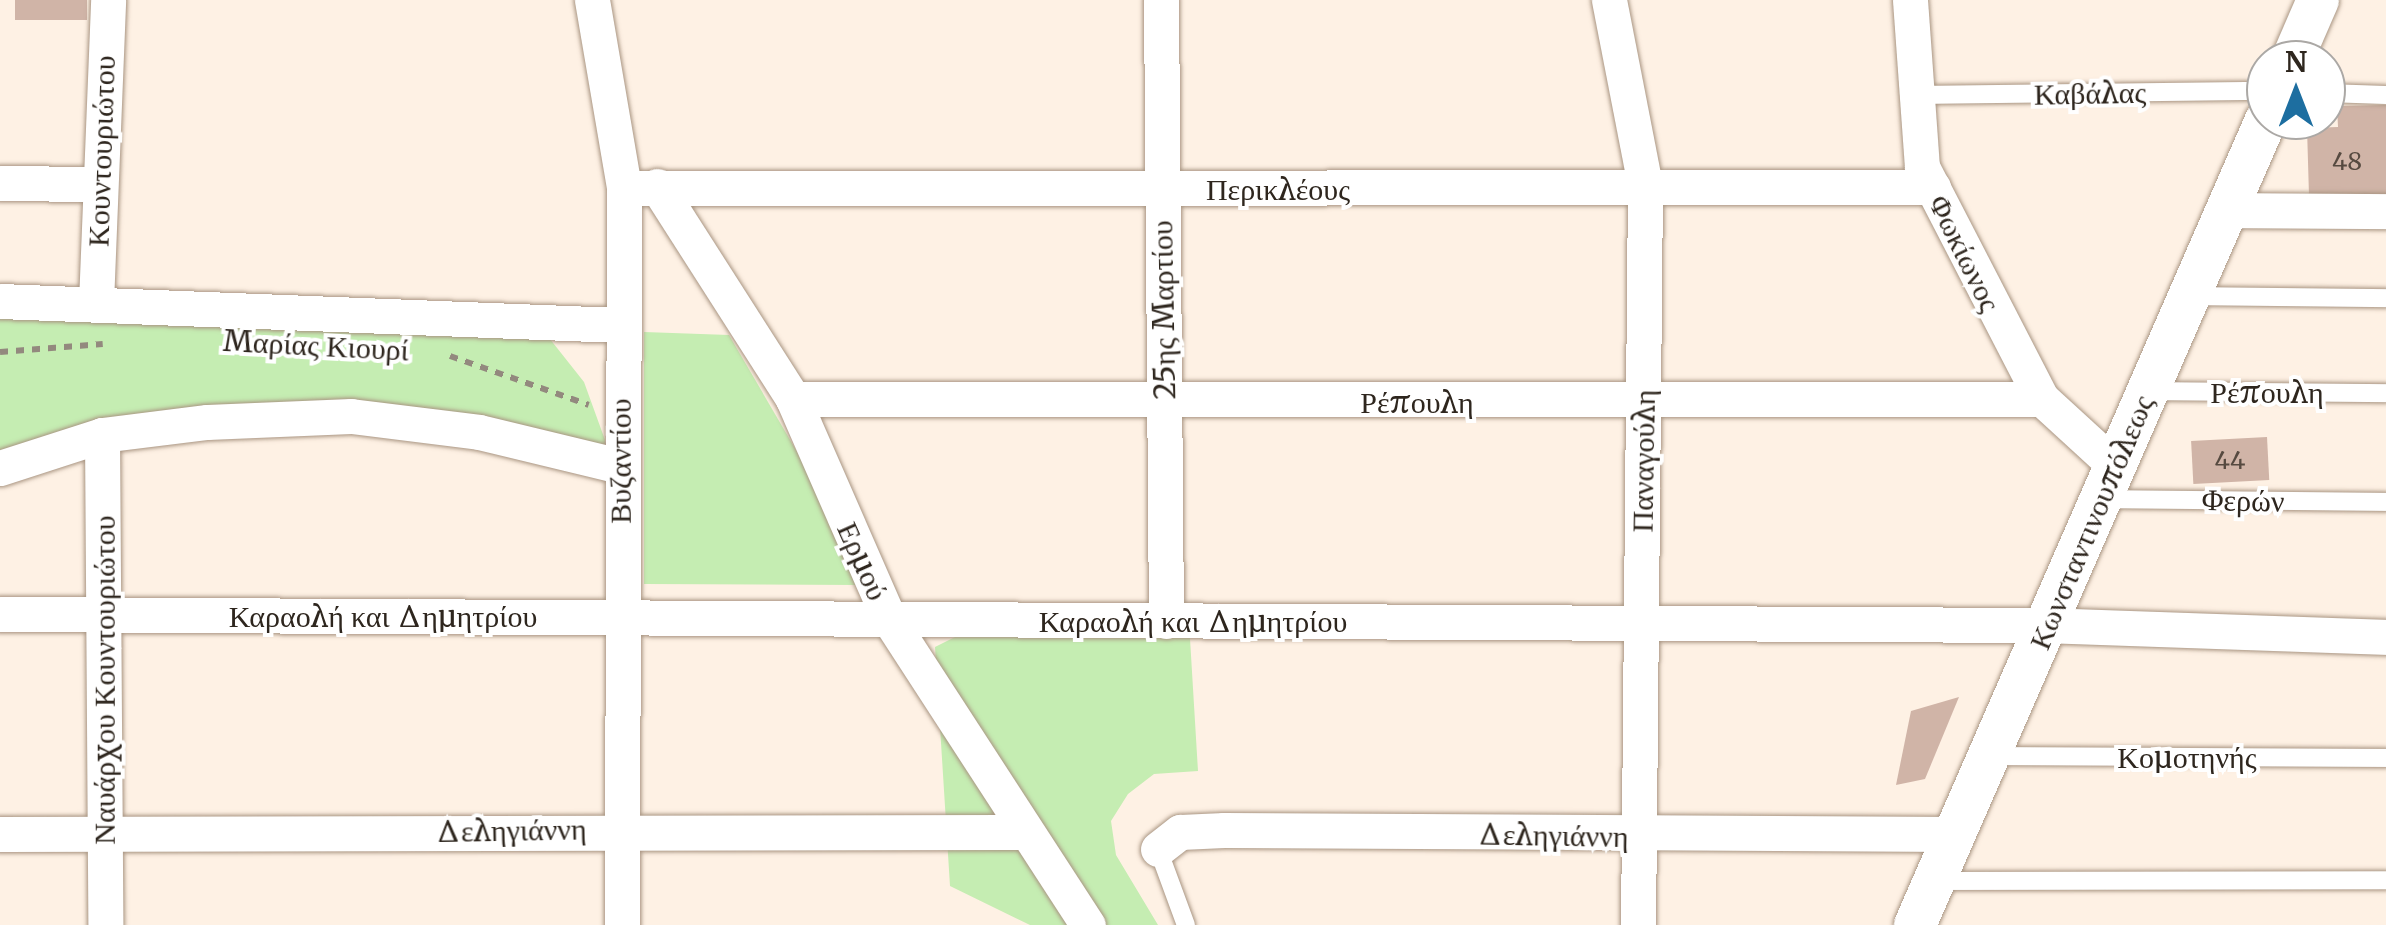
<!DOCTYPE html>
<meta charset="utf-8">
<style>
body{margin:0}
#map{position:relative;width:2386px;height:925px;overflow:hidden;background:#fef1e4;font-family:Merriweather,serif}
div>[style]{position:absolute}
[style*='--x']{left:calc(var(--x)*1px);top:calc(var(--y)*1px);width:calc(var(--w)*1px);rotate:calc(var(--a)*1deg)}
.green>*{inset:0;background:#c5edb2}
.building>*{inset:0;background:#d0b4a7;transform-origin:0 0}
.path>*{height:6px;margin-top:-3px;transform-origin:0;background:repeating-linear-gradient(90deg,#93897e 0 8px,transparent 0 16px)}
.roads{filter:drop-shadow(0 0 2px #a99582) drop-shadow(0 0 2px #a99582)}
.service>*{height:18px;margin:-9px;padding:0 9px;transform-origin:9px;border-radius:9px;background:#fff}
.minor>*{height:35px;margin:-17.5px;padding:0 17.5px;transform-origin:17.5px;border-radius:17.5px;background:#fff}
.tertiary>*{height:42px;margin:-21px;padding:0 21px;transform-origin:21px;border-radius:21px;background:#fff}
span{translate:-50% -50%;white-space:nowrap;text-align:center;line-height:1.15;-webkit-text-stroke:8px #fff;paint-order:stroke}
.number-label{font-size:25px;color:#564a40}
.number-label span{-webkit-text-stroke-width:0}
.street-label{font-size:30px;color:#2e261e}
.north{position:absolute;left:2246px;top:40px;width:100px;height:100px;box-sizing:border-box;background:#fff;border:2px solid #aba8a5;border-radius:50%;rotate:0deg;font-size:28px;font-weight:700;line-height:40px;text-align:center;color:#2e261e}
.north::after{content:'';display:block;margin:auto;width:35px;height:45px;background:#1d6ea0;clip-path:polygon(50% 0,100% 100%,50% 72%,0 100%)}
</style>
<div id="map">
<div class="green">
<div style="clip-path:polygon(0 313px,546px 334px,584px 382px,605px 440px,605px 459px,363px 414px,0 462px)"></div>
<div style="clip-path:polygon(644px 332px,729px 335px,863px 565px,859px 585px,644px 584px)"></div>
<div style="clip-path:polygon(991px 619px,1189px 622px,1198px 771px,1154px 774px,1128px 794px,1111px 821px,1116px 855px,1158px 925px,1030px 925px,950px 886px,935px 647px)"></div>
</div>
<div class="building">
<div style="left:15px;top:0;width:72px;height:20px"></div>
<div style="clip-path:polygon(2386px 105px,2386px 194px,2309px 196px,2307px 128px,2338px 127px,2337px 106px)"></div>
<div style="left:2267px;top:437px;width:43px;height:76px;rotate:87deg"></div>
<div style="clip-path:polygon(1959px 697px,1925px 779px,1896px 785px,1911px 711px)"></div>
</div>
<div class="path">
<div style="--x:0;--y:352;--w:103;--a:-4.4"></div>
<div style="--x:450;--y:356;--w:147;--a:19.4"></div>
</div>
<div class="roads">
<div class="service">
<div style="--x:2326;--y:93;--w:60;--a:1.9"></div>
<div style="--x:1915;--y:95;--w:351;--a:-0.7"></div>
<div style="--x:2192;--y:296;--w:194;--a:0.6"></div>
<div style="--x:2148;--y:391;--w:238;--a:0.5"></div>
<div style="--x:2101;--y:499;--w:285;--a:0.6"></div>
<div style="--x:1992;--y:756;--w:394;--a:0.3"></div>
<div style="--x:1158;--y:849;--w:81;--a:69.8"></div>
<div style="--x:1937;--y:881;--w:449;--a:-0.1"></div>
</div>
<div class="minor">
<div style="--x:592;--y:0;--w:191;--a:80.3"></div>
<div style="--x:624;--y:188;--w:737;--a:90.16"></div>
<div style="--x:1161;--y:0;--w:621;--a:89.54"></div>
<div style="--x:1609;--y:0;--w:189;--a:79"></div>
<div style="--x:1645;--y:186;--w:739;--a:90.54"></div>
<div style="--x:1910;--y:0;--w:167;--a:85.9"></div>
<div style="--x:1922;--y:167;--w:261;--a:62.7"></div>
<div style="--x:2042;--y:399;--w:99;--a:42.5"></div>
<div style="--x:0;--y:183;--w:99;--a:0.6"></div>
<div style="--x:657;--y:186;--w:253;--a:57.4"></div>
<div style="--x:793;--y:399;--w:240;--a:66.4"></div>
<div style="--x:889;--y:619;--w:365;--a:57"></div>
<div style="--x:624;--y:188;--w:1309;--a:-0.04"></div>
<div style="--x:2227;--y:210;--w:159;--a:0.4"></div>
<div style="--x:0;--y:301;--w:620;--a:2.22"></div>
<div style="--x:96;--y:303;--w:303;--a:-87.7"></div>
<div style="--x:793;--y:399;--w:1249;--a:0"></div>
<div style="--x:102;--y:435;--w:490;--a:89.6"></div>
<div style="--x:0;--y:468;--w:107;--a:-17.9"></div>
<div style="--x:102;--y:435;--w:106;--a:-7.1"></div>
<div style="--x:207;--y:422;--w:144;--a:-2.4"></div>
<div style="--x:351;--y:416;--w:129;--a:7.1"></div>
<div style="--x:479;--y:432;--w:145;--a:13.6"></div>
<div style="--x:0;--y:614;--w:2046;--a:0.31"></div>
<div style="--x:2046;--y:625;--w:340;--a:2"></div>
<div style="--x:0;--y:834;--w:1023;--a:-0.11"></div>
<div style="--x:1158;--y:849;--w:28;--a:-38"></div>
<div style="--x:1180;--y:832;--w:44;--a:-2.6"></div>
<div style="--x:1224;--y:830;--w:731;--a:0.31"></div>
</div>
<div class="tertiary">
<div style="--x:2292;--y:60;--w:65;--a:-66.6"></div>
<div style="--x:1915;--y:925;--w:878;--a:-66.44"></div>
</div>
</div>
<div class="number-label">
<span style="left:2347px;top:161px">48</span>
<span style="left:2230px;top:460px">44</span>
</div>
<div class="street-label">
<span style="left:2090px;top:93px;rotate:-1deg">Καβάλας</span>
<span style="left:101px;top:151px;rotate:-88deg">Κουντουριώτου</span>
<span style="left:1278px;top:189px">Περικλέους</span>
<span style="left:1965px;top:253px;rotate:64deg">Φωκίωνος</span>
<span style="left:1163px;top:310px;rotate:-91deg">25ης Μαρτίου</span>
<span style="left:316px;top:345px;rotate:3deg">Μαρίας Κιουρί</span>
<span style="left:2267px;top:392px">Ρέπουλη</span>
<span style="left:1417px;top:402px">Ρέπουλη</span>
<span style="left:620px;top:461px;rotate:-90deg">Βυζαντίου</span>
<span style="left:1643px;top:461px;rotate:-89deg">Παναγούλη</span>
<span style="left:2243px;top:500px;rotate:1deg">Φερών</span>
<span style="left:2091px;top:522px;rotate:-67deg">Κωνσταντινουπόλεως</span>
<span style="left:863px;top:561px;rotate:66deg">Ερμού</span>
<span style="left:383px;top:616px">Καραολή και Δημητρίου</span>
<span style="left:1193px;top:621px">Καραολή και Δημητρίου</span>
<span style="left:104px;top:680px;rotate:-90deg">Ναυάρχου Κουντουριώτου</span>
<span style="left:2187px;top:757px">Κομοτηνής</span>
<span style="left:511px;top:830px;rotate:-1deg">Δεληγιάννη</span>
<span style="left:1553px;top:835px;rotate:1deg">Δεληγιάννη</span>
</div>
<div class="north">N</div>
</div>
